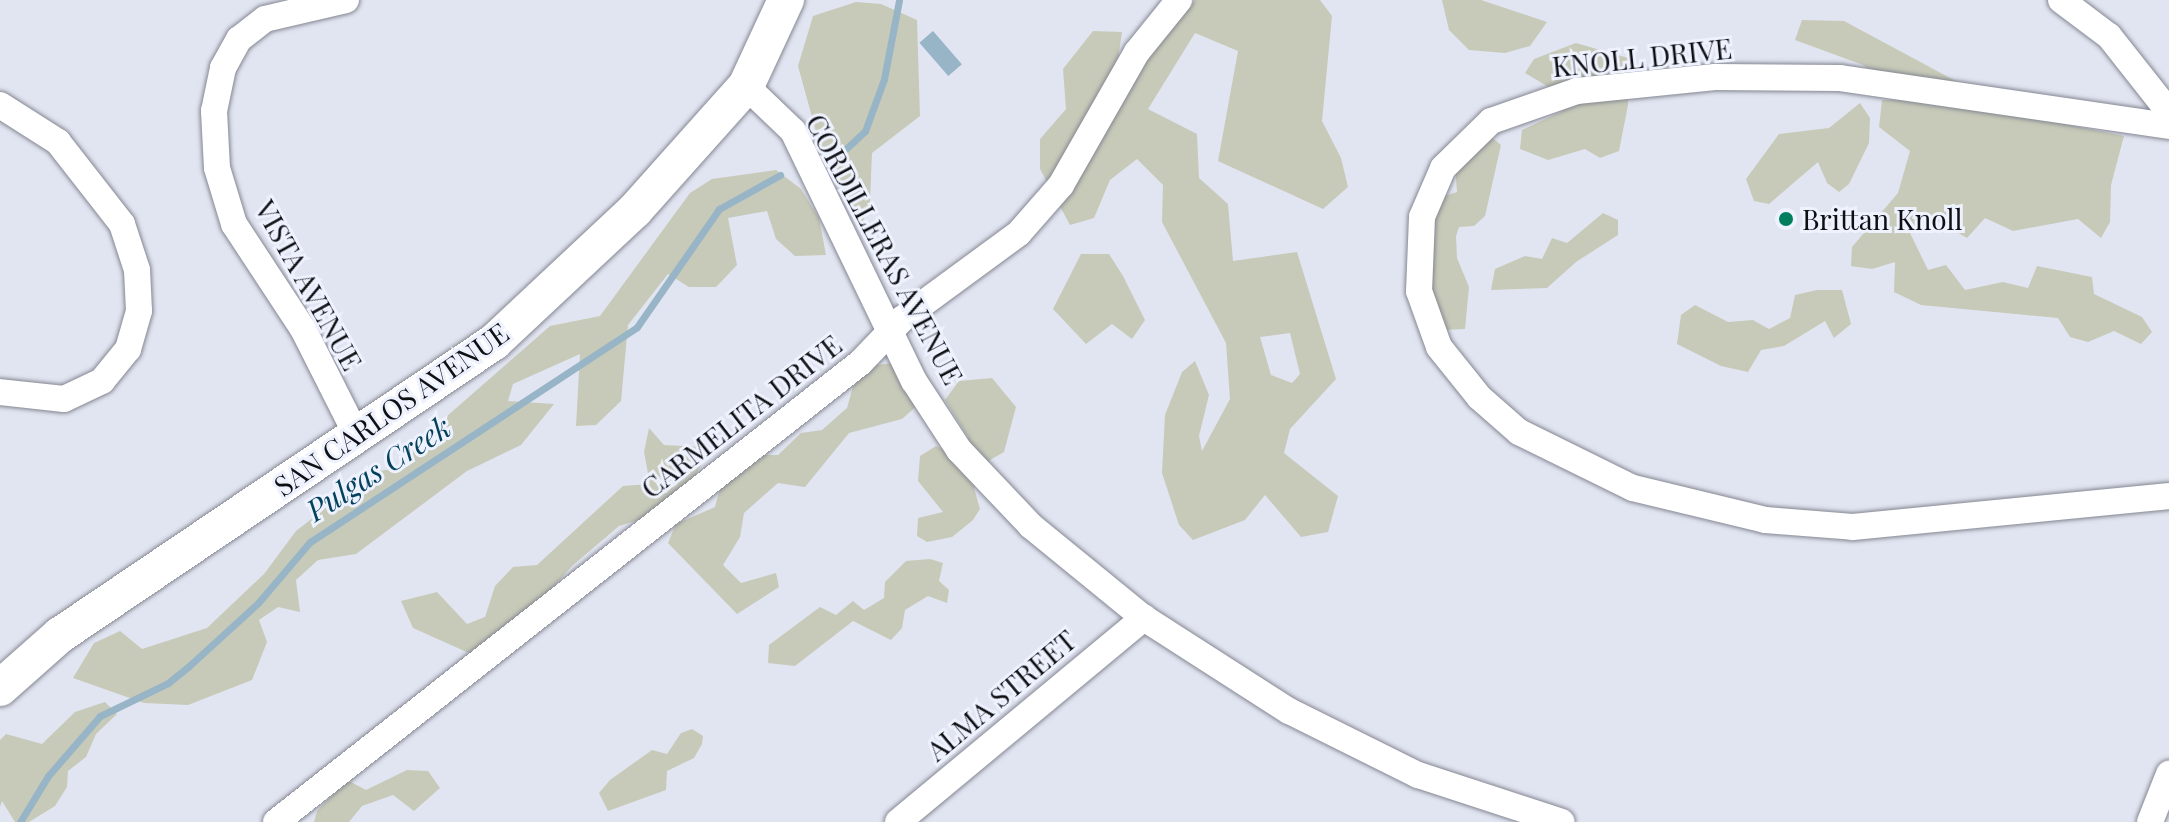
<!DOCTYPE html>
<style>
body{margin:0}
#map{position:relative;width:2169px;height:822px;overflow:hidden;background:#e1e5f1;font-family:"Playfair Display",serif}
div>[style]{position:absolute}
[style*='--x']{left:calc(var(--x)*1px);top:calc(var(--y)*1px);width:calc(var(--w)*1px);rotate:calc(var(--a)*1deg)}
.green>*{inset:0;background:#c7cab8}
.water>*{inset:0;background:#97b5c7;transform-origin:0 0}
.stream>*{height:7px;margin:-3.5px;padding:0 3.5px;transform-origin:3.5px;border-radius:3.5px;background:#97b5c7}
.roads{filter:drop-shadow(0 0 2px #848792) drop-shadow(0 0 2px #848792)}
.street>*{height:26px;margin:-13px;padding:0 13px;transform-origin:13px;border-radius:13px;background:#fff}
.secondary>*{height:36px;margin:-18px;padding:0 18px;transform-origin:18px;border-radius:18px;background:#fff}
.dots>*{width:22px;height:22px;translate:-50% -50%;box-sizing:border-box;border:4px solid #eef2fe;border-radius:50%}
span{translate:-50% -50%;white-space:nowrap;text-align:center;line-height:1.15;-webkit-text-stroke:6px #eef2fe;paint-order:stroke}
.street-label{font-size:28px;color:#0d0f13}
.poi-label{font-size:28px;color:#0d0f13}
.left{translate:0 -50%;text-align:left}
.water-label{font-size:30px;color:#04415b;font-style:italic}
</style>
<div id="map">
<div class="green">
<div style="clip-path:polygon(evenodd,1195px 0,1320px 0,1332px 16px,1322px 121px,1341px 158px,1348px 187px,1323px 209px,1218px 161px,1238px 51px,1195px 33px,1148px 109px,1197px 134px,1199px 178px,1228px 204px,1233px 261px,1297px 252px,1336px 379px,1290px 429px,1284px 453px,1338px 496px,1328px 532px,1301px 537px,1265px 495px,1245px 520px,1193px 540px,1179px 525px,1162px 473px,1165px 415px,1182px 372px,1195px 361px,1209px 395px,1199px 436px,1202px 451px,1230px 399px,1226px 343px,1162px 222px,1163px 185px,1137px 159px,1110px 180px,1094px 218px,1070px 225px,1040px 169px,1040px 139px,1066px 109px,1063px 69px,1093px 31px,1122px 32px,1116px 72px,1139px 66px,1195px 0,1290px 333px,1300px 374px,1292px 383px,1271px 375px,1260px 337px,1290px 333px)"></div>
<div style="clip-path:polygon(1442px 0,1481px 0,1547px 22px,1530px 46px,1505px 53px,1469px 50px,1449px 30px)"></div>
<div style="clip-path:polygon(856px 2px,881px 4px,917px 20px,920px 116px,872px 153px,870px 202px,861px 226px,820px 146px,798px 66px,813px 16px)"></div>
<div style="clip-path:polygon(1802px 20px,1844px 21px,2019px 115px,2124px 136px,2111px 185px,2110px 222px,2101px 238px,2078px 219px,2013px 231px,1985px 218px,1967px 238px,1936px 220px,1909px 231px,1928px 270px,1946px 265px,1965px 290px,2003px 282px,2028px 288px,2037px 266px,2092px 277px,2094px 294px,2142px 317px,2152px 332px,2141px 344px,2114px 331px,2088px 342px,2070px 337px,2058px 318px,1921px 305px,1894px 292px,1895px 262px,1872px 269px,1851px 266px,1852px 247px,1898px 193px,1910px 151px,1879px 127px,1882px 100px,1906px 100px,1863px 65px,1795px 40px)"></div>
<div style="clip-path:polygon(1576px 43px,1628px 58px,1628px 105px,1619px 151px,1600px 158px,1585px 149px,1548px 160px,1520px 149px,1522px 130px,1563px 111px,1552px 89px,1525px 73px,1534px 59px)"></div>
<div style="clip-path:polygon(1860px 103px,1870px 118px,1869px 143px,1849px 184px,1839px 192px,1827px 183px,1818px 162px,1769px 204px,1754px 201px,1746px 179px,1779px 134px,1829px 128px)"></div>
<div style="clip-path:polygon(1489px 135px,1501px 145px,1485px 216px,1474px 226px,1459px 227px,1456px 236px,1457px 258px,1469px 287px,1465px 329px,1442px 330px,1427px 271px,1434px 250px,1427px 218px,1439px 198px,1457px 192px,1455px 164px)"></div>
<div style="clip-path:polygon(776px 170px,801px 189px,819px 218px,826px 255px,795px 256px,776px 239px,767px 211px,728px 218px,737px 265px,716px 287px,689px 287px,668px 274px,628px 325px,621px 401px,596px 425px,576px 426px,580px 354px,513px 384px,508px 401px,554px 404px,521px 445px,467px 471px,356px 554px,318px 560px,296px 580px,300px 612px,278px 607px,259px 620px,267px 642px,252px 680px,188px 705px,144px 703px,73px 678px,94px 643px,120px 631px,142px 649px,207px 628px,264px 574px,296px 531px,372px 472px,400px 468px,431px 430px,550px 326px,600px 316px,690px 193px,712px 179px)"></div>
<div style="clip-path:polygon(1603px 213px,1618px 220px,1618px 235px,1576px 262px,1547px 288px,1491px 290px,1495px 269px,1525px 256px,1542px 259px,1552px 238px,1567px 243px)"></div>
<div style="clip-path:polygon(1081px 254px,1109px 254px,1123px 276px,1145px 320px,1132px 339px,1112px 324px,1086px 344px,1053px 309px)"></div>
<div style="clip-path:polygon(1817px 290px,1842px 290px,1851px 324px,1834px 338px,1825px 321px,1784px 346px,1761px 350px,1748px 372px,1721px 366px,1677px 344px,1681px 315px,1695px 305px,1728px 322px,1753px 320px,1769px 329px,1790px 318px,1795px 295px)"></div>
<div style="clip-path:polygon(894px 363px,920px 403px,902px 419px,849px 433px,805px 487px,778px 483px,744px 513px,740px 537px,723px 565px,741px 583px,776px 573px,779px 587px,737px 614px,668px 543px,676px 524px,715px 507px,729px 455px,778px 455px,801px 433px,822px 430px,847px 408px,854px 383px,876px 365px)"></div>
<div style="clip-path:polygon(992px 378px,1016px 407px,1004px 452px,990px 460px,974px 488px,980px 509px,973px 520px,952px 537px,927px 542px,917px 536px,918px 518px,943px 512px,918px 481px,920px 456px,936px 446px,954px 454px,968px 437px,945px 400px,959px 381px)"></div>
<div style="clip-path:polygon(649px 428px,664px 445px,703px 447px,702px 464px,687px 488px,642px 519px,619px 526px,572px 566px,531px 612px,471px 654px,413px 628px,401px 601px,437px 592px,467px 624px,485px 617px,495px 586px,513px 567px,537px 565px,623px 486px,650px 484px,644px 452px)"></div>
<div style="clip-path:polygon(930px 559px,943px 563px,939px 581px,949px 590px,947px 603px,928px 596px,905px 610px,902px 628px,891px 640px,853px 621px,795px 666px,768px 663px,769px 645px,820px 607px,836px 615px,853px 601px,864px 610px,884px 598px,885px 582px,906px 561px)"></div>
<div style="clip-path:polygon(105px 702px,117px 714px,96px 734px,86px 757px,68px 771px,67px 787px,55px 806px,29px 822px,15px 822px,2px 801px,0 807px,0 740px,6px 734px,42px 744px,75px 712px)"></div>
<div style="clip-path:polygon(692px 729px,703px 736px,702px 744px,694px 758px,667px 771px,666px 790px,608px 811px,599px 793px,610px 780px,652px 750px,667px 754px,681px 733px)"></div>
<div style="clip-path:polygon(407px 770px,428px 771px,440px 788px,414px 811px,393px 795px,362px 806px,349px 822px,314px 822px,317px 811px,347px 780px,366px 790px)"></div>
</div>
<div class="water">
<div style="left:933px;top:31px;width:44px;height:18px;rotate:49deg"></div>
</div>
<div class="stream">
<div style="--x:835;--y:159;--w:41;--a:-43"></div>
<div style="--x:865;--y:131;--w:55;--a:-69.9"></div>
<div style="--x:884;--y:79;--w:80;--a:-79.2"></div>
<div style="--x:20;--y:822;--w:54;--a:-58.7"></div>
<div style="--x:48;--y:776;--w:79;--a:-49.1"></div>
<div style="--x:100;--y:716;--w:76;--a:-25.9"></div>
<div style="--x:168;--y:683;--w:27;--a:-39"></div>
<div style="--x:189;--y:666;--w:93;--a:-42.4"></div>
<div style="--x:258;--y:603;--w:80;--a:-49.6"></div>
<div style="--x:310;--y:542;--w:391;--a:-33.3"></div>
<div style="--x:637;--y:327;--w:144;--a:-55.2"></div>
<div style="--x:719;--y:209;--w:70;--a:-29.1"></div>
</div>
<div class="roads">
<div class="street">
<div style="--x:346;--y:0;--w:83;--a:166.8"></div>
<div style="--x:265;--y:19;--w:33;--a:142"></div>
<div style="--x:239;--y:39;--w:33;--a:119"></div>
<div style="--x:223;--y:68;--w:44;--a:101.8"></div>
<div style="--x:214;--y:111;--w:57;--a:87"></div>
<div style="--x:217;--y:168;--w:59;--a:73.1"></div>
<div style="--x:234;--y:224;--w:126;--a:56.7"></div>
<div style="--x:303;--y:329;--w:122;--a:63.2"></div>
<div style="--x:2061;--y:0;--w:60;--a:36.9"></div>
<div style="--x:2109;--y:36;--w:97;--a:51.7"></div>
<div style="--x:746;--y:86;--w:65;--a:43.8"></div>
<div style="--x:793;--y:131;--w:278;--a:64.2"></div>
<div style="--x:914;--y:381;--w:82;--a:56.9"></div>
<div style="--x:959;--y:450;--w:105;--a:46.5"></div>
<div style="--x:1031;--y:526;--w:146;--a:39.2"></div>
<div style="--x:1144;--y:618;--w:172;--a:32.7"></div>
<div style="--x:1289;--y:711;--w:144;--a:26.4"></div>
<div style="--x:1418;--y:775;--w:151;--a:18.1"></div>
<div style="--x:0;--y:105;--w:69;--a:32.5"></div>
<div style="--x:58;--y:142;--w:104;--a:52"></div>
<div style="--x:122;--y:224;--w:48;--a:71.9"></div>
<div style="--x:137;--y:270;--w:41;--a:87.2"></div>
<div style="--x:139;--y:311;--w:40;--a:106"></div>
<div style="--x:128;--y:349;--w:41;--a:129.1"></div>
<div style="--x:102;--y:381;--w:42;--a:154.7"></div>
<div style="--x:64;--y:399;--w:64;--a:-173.8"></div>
<div style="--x:2169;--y:126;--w:332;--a:-171.7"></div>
<div style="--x:1840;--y:78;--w:125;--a:-179.5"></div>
<div style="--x:1715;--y:77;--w:139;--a:174.2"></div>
<div style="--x:1577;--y:91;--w:91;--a:160.8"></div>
<div style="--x:1491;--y:121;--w:67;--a:135.6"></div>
<div style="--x:1443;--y:168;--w:53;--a:113.2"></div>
<div style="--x:1422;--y:217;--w:74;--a:92.3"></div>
<div style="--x:1419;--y:291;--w:59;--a:70.3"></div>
<div style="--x:1439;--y:347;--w:64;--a:51.3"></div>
<div style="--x:1479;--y:397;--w:53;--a:41.2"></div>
<div style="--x:1519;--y:432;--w:127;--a:26.2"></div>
<div style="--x:1633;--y:488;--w:136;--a:13.6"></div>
<div style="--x:1765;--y:520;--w:88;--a:4.5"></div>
<div style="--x:1853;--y:527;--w:318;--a:-5.6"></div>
<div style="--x:276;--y:822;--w:743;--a:-38.17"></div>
<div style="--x:860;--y:363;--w:61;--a:-46.3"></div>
<div style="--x:902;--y:319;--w:145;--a:-36.3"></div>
<div style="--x:1019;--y:233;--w:64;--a:-48.8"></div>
<div style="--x:1061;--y:185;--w:153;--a:-60.3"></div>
<div style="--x:1137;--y:52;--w:67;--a:-51.1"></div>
<div style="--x:898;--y:822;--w:320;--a:-39.7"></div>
<div style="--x:2150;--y:822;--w:52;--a:-68.4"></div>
</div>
<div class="secondary">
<div style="--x:0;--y:688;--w:80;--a:-41.5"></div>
<div style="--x:60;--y:635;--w:524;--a:-34.02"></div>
<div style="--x:494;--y:342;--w:193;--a:-43.1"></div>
<div style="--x:635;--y:210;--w:166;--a:-48.2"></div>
<div style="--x:746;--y:86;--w:95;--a:-65.1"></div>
</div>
</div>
<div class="dots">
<div style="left:1786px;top:219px;background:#007e5e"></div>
</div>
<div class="street-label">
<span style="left:1642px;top:57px;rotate:-6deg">KNOLL DRIVE</span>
<span style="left:885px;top:249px;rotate:62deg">CORDILLERAS AVENUE</span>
<span style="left:309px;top:285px;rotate:61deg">VISTA AVENUE</span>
<span style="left:391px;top:409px;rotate:-35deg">SAN CARLOS AVENUE</span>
<span style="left:741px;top:416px;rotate:-38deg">CARMELITA DRIVE</span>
<span style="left:1001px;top:695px;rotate:-40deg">ALMA STREET</span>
</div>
<div class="poi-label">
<span class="left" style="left:1802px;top:219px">Brittan Knoll</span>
</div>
<div class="water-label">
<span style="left:378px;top:468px;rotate:-33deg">Pulgas Creek</span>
</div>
</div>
